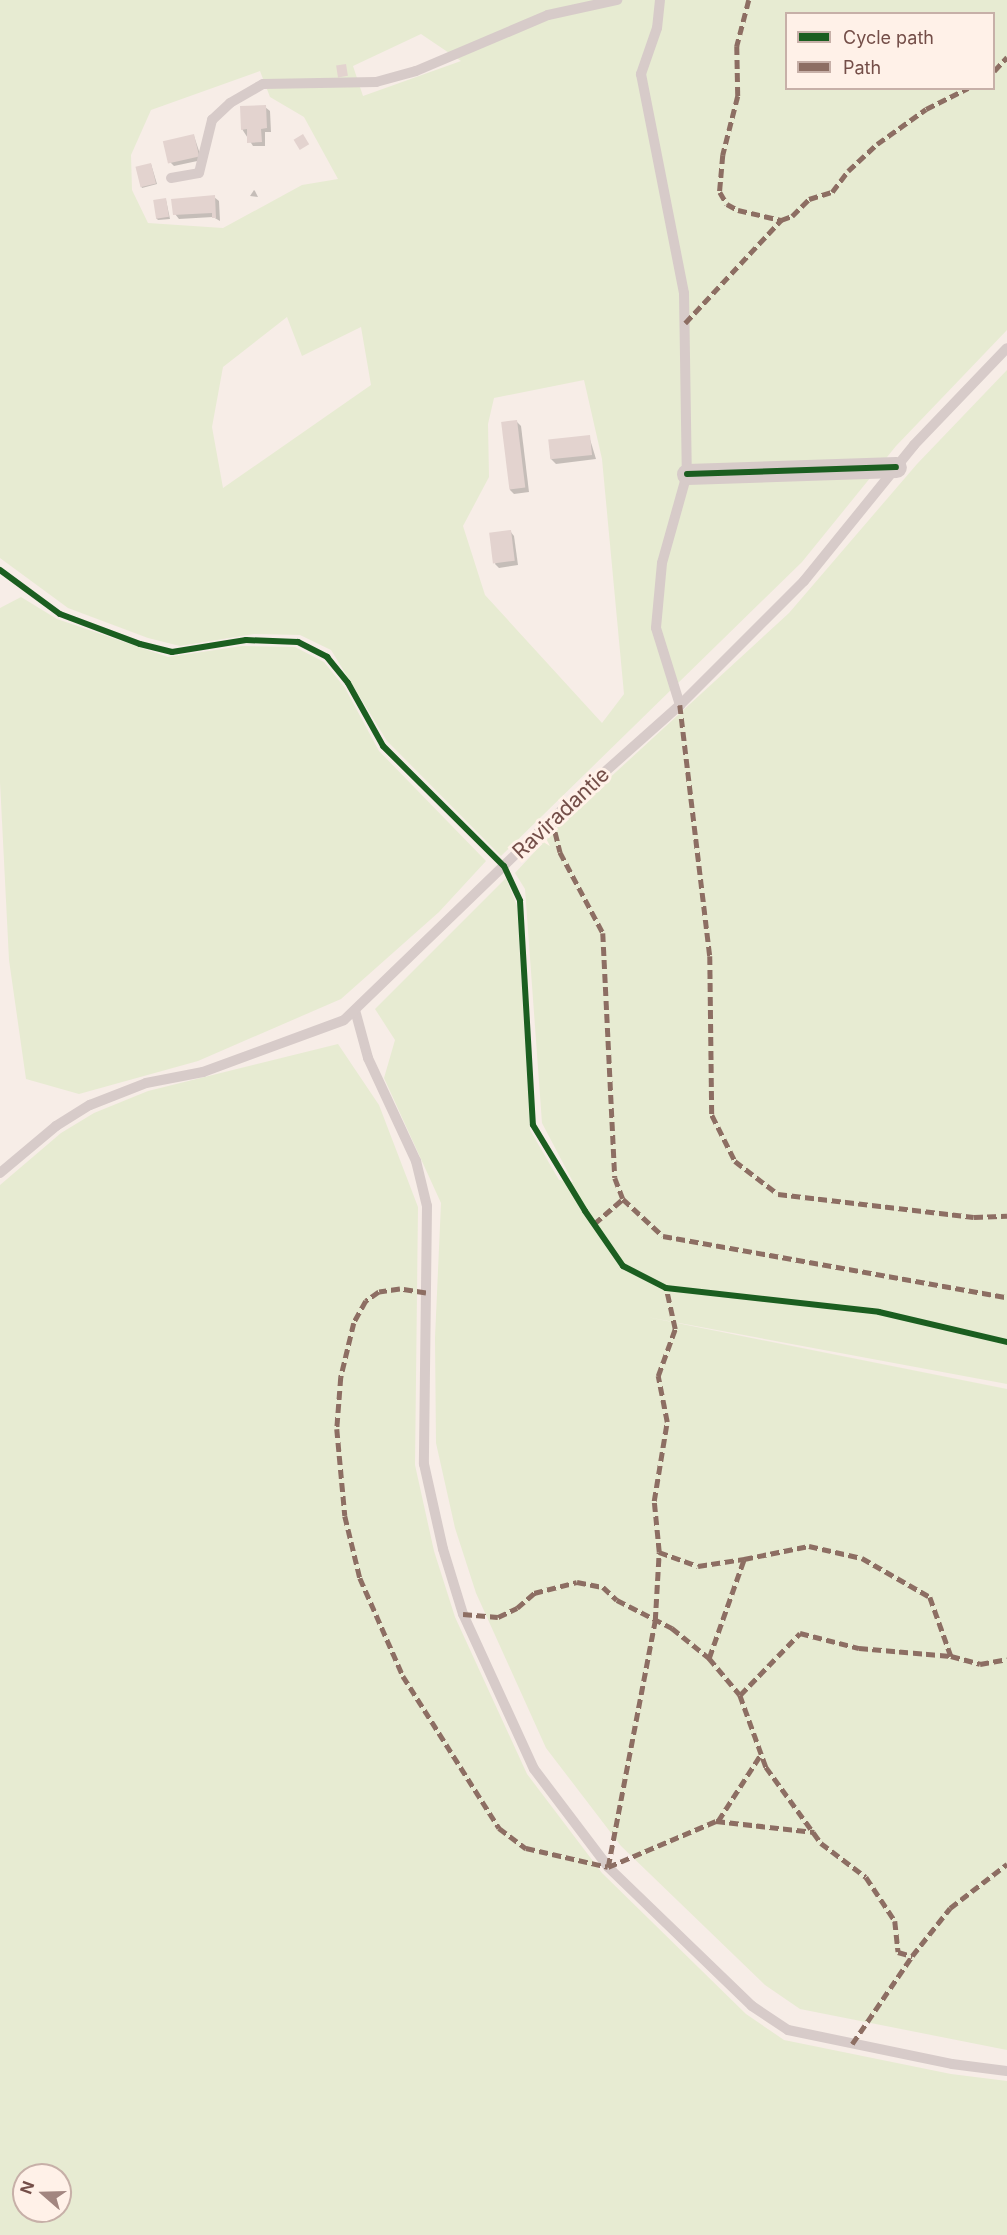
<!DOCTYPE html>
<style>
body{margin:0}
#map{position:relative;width:1007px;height:2235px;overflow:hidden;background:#f7ede7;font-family:Inter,sans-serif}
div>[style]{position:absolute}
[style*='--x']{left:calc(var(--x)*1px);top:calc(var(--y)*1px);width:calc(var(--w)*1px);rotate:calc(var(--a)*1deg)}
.green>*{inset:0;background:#e7ebd2}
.shadow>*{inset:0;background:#0003}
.building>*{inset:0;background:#e3d3cf;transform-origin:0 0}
.service>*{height:10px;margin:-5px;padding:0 5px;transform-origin:5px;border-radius:5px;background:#d7cbc9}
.minor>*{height:21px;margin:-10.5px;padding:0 10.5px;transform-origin:10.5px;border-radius:10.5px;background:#d7cbc9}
.quiet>*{height:4.5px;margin-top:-2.25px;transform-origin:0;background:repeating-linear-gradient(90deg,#8d6e63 0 9px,transparent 0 13.5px)}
.cycleway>*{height:6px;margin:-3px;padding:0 3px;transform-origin:3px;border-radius:3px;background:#1b5e20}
span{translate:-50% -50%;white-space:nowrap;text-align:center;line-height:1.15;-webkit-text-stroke:6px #fff1e8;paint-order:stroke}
.street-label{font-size:21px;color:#744e48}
.legend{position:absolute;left:785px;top:12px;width:210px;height:78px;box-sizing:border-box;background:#fff1e8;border:2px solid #c7b0a8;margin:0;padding:8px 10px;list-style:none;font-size:18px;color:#744e48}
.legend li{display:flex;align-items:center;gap:12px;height:30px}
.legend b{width:30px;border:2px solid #c7b0a8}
.north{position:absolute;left:12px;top:2163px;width:60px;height:60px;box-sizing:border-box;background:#fff1e8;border:2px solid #c7b0a8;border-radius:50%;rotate:290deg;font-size:16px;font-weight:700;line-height:24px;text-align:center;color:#744e48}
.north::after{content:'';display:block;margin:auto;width:21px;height:27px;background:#a28680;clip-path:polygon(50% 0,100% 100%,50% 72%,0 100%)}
</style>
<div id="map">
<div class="green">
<div style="clip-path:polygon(evenodd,0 0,1007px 0,1007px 330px,896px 446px,802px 562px,501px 856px,387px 741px,331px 650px,300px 635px,254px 634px,180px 646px,148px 638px,68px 608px,0 558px,0 0,786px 14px,994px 14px,994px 88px,786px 88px,786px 14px,0 0,421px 34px,461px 61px,363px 96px,353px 66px,421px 34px,0 0,260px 71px,270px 97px,304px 117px,338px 179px,302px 185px,223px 228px,148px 223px,132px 190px,131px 155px,151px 110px,260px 71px,0 0,287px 317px,302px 356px,361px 327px,371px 385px,223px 488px,212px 427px,223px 367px,287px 317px,0 0,584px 380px,602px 459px,624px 694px,602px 723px,485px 595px,463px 526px,489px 477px,488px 424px,494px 398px,584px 380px)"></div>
<div style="clip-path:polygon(1007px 370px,1007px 1384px,647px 1317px,1007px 1389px,1007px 2050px,800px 2009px,765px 1985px,621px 1846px,546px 1748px,476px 1593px,455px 1528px,436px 1443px,435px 1338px,441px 1203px,384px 1078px,395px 1040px,375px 1009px,506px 878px,517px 906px,530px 1130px,559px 1180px,573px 1182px,542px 1123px,525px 889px,515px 873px,567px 817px,789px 613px,917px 464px)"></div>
<div style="clip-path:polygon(21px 597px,57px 619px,168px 657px,242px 646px,295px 647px,324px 662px,345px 688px,379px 751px,486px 861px,439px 912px,341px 999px,198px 1061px,79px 1094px,26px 1079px,9px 960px,0 782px,0 608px)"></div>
<div style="clip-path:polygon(evenodd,338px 1044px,379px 1105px,418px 1207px,415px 1465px,434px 1551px,455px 1617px,527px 1774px,602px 1873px,746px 2014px,784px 2040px,951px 2074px,1007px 2081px,1007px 2235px,0 2235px,0 1185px,61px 1133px,94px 1113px,148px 1091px,338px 1044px,24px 2175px,60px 2175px,60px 2211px,24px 2211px,24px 2175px)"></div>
</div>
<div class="shadow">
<div style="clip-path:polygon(265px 107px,270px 111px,271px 132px,265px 132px,265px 146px,253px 146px,242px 129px)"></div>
<div style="clip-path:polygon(194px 136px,202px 160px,174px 166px,170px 162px)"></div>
<div style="clip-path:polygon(151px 164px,157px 184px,142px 188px,141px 186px)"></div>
<div style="clip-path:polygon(254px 190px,255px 191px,258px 197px,250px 196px)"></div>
<div style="clip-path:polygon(214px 197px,219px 201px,220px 221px,213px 217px,179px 219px,175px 214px)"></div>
<div style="clip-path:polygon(166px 200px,170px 219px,158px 220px,156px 218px)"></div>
<div style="clip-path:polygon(517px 422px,521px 426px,529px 492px,514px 494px,510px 490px)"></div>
<div style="clip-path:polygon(589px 436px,596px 459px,556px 464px,551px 459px)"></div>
<div style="clip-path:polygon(510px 531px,514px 536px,518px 565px,499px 568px,495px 564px)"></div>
</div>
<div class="building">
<div style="left:346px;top:64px;width:12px;height:10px;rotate:81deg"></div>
<div style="clip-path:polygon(266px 105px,267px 128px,261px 129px,262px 142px,247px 143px,247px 129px,241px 130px,240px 106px)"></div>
<div style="left:194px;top:134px;width:23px;height:32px;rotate:77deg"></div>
<div style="left:303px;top:134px;width:12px;height:11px;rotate:59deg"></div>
<div style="left:151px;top:163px;width:21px;height:16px;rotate:76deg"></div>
<div style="clip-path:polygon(215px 195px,216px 218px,212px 218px,212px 213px,173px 215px,171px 199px)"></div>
<div style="left:166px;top:198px;width:19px;height:13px;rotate:81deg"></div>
<div style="left:517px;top:420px;width:68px;height:16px;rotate:83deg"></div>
<div style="left:590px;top:435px;width:20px;height:42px;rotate:84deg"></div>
<div style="left:511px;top:530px;width:31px;height:22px;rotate:83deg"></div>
</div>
<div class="service">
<div style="--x:660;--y:0;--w:28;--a:96"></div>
<div style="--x:657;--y:28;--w:49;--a:109.2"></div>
<div style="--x:641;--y:74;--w:223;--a:78.9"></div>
<div style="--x:684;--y:293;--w:181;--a:89.1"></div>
<div style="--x:687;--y:474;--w:92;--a:105.7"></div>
<div style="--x:662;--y:563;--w:65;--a:95.3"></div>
<div style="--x:656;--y:628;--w:81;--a:72.7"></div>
<div style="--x:171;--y:178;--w:28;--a:-10"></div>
<div style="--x:199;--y:173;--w:55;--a:-76.2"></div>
<div style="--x:212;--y:120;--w:25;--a:-43"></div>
<div style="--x:230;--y:103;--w:38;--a:-30"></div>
<div style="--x:263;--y:84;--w:113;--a:-1"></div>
<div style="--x:376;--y:82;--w:41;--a:-15.4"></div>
<div style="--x:416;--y:71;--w:143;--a:-23"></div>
<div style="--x:548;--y:15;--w:71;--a:-12.3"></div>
<div style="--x:355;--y:1010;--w:50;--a:74.8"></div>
<div style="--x:368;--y:1058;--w:114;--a:65"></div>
<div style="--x:416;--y:1161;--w:46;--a:76.3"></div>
<div style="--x:427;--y:1206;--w:258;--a:90.7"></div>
<div style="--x:424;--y:1464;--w:87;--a:77.4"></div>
<div style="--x:443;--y:1549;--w:68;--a:72.9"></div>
<div style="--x:463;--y:1614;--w:170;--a:65.4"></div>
<div style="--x:534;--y:1769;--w:123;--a:52.9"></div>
<div style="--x:608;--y:1867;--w:200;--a:44"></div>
<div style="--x:752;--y:2006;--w:43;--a:33.7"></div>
<div style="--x:788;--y:2030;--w:167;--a:11.7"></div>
<div style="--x:952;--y:2064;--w:55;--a:7.3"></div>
<div style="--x:0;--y:1173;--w:73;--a:-40"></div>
<div style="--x:56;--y:1126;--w:40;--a:-32"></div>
<div style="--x:90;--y:1105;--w:60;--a:-21.4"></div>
<div style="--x:146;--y:1083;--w:58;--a:-10.9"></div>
<div style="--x:203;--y:1072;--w:150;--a:-20.2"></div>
<div style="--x:344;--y:1020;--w:289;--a:-44"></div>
<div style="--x:552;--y:819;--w:171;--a:-41.7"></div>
<div style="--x:680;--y:705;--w:175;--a:-45"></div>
<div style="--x:804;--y:581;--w:175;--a:-51"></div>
<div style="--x:914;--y:445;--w:134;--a:-46.2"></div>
</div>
<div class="minor">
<div style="--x:687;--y:474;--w:209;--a:-1.9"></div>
</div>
<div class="quiet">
<div style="--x:749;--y:0;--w:48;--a:104.6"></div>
<div style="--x:737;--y:46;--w:50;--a:88.9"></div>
<div style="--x:738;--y:96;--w:61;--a:104.3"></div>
<div style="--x:723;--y:155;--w:37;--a:95"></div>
<div style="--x:720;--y:192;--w:14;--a:60"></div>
<div style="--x:727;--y:204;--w:13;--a:29"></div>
<div style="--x:738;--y:210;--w:44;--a:13.1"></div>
<div style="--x:781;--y:220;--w:12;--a:-20"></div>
<div style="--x:792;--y:216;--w:24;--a:-45"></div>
<div style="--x:809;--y:199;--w:24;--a:-17"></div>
<div style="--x:832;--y:192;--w:26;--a:-53"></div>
<div style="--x:848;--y:171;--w:40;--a:-43"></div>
<div style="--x:877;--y:144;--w:60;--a:-35.5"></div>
<div style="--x:926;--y:109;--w:47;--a:-26.6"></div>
<div style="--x:994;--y:71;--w:19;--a:-47"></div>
<div style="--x:685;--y:323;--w:141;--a:-47"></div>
<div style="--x:680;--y:705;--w:253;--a:83.2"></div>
<div style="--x:710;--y:956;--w:159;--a:89.3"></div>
<div style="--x:712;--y:1115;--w:51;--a:63.4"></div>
<div style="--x:735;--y:1161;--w:54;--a:37.5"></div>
<div style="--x:778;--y:1194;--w:197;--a:6.7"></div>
<div style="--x:974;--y:1217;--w:33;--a:-2"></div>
<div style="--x:552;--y:819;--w:34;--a:76"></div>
<div style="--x:560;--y:852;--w:92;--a:62"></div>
<div style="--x:603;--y:933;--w:245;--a:87.2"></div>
<div style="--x:615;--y:1178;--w:22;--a:69"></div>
<div style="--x:623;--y:1199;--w:54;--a:42.8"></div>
<div style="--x:663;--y:1236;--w:349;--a:10.1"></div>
<div style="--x:594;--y:1224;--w:38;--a:-41"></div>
<div style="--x:426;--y:1293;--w:26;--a:-171"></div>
<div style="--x:400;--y:1289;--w:21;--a:172"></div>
<div style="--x:379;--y:1292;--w:16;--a:145"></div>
<div style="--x:366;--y:1301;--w:25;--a:119"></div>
<div style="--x:354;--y:1323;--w:56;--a:103.5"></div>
<div style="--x:341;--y:1377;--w:52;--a:94.4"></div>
<div style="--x:337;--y:1429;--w:87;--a:84.7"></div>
<div style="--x:345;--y:1516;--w:64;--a:76.4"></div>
<div style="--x:360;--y:1578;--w:107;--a:66.3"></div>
<div style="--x:403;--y:1676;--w:180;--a:57.7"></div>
<div style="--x:499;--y:1828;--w:34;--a:37"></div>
<div style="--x:526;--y:1848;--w:84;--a:13"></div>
<div style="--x:608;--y:1867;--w:117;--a:-23.1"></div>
<div style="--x:716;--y:1821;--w:99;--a:6.4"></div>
<div style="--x:659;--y:1552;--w:41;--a:19.7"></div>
<div style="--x:698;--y:1566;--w:47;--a:-8.7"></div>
<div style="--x:463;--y:1614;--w:35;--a:5"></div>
<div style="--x:498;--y:1617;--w:21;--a:-25"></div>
<div style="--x:517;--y:1608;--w:23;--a:-41"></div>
<div style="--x:534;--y:1593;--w:44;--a:-14.3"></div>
<div style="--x:577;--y:1582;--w:26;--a:11"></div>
<div style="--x:603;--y:1587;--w:19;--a:43"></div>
<div style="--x:617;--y:1600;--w:62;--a:27"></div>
<div style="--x:672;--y:1628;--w:48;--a:39"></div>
<div style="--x:709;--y:1658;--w:48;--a:50"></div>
<div style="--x:740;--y:1695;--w:77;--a:70.1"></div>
<div style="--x:766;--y:1767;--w:94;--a:54.1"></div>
<div style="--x:821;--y:1843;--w:56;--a:37.1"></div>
<div style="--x:866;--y:1877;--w:53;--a:56.6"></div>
<div style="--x:895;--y:1921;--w:31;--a:84"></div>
<div style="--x:898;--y:1952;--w:15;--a:16"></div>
<div style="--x:912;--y:1956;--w:61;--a:-51.6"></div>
<div style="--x:950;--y:1908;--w:72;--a:-37.7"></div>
<div style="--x:709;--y:1658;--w:105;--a:-70.5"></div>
<div style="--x:744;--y:1559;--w:66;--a:-11.3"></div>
<div style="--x:809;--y:1546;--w:54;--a:12.8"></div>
<div style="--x:862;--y:1558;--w:78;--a:29.8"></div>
<div style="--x:930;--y:1597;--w:63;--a:70.4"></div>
<div style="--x:951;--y:1656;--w:30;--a:15"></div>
<div style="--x:980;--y:1664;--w:27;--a:-10"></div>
<div style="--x:740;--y:1695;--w:86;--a:-45.9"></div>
<div style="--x:800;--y:1633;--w:61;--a:14.3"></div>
<div style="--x:859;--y:1648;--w:92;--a:5"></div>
<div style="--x:718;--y:1821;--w:80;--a:-57.3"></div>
<div style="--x:608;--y:1867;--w:250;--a:-79.2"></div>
<div style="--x:655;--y:1621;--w:69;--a:-86.7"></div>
<div style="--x:659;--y:1552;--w:51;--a:-95.6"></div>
<div style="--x:654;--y:1501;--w:80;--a:-80.7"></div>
<div style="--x:667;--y:1422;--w:47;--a:-101.1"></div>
<div style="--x:658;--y:1376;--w:50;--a:-70.1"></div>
<div style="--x:675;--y:1329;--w:42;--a:-102.4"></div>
<div style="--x:852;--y:2044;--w:107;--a:-55.7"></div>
</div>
<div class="cycleway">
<div style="--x:687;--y:474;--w:209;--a:-1.9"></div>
<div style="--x:0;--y:570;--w:74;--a:36.3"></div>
<div style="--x:60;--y:614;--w:85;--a:20.6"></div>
<div style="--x:140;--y:644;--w:33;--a:14"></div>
<div style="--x:172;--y:652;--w:75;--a:-9.2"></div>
<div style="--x:246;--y:640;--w:52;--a:2.2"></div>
<div style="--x:298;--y:642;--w:33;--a:27"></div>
<div style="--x:327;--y:657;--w:33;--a:51"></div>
<div style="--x:348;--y:683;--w:72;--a:60.9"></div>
<div style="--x:383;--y:746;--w:170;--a:44.8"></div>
<div style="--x:504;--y:866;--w:38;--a:65"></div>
<div style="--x:520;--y:901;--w:224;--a:86.7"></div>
<div style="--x:533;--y:1125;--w:100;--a:58.8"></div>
<div style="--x:585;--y:1211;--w:67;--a:55.4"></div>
<div style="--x:623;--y:1266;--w:48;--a:27.1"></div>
<div style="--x:666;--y:1288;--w:214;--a:6.4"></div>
<div style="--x:879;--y:1312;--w:131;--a:13.2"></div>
</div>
<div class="street-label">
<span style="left:561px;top:813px;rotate:-43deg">Raviradantie</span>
</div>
<ul class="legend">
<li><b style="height:8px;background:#1b5e20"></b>Cycle path</li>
<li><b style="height:8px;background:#8d6e63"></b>Path</li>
</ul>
<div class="north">N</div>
</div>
